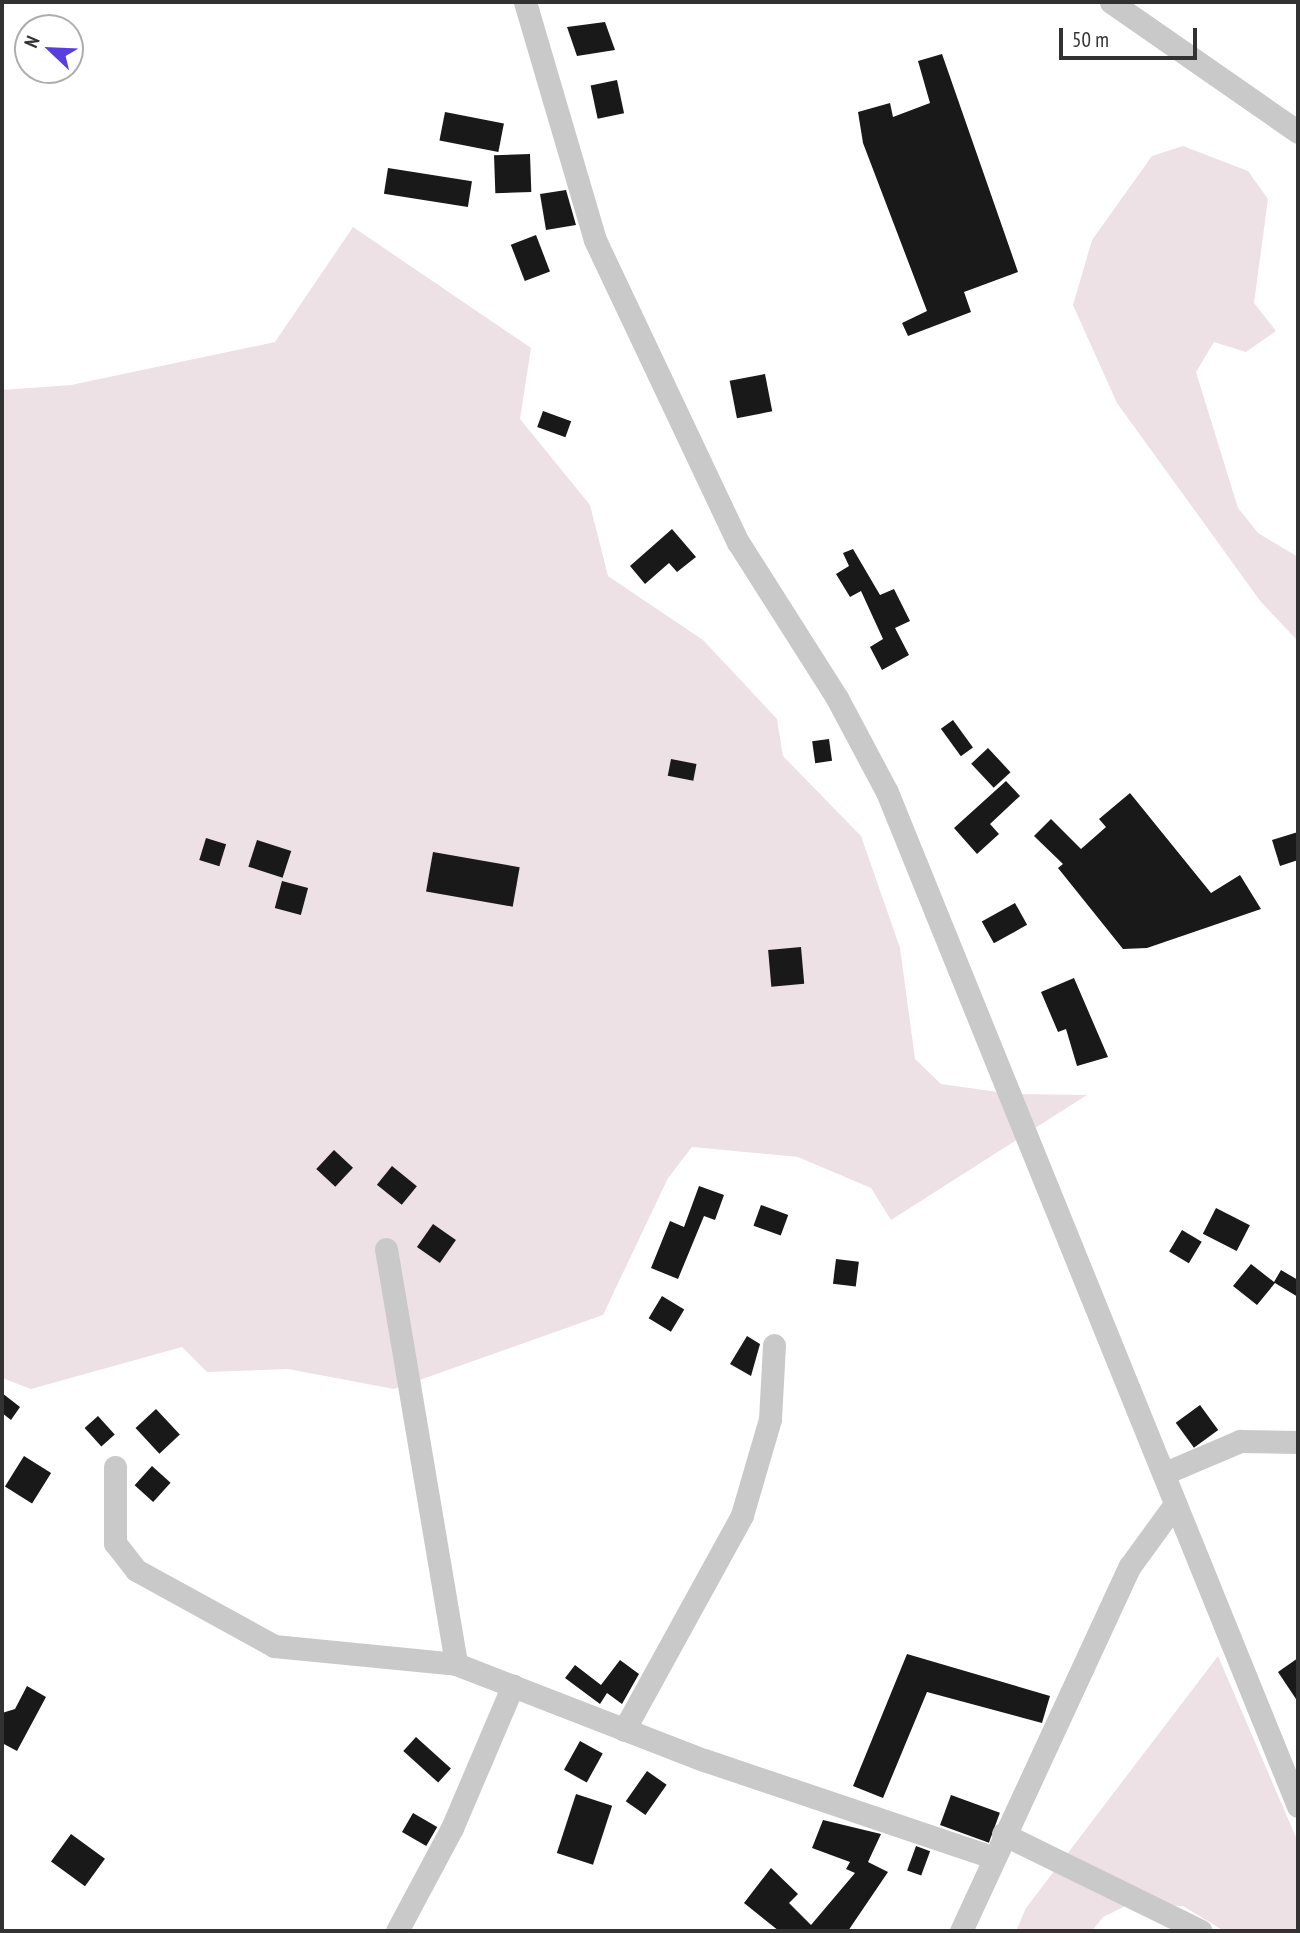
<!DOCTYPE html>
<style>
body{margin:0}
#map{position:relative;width:1300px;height:1933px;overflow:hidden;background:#fff;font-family:"PT Sans Narrow",sans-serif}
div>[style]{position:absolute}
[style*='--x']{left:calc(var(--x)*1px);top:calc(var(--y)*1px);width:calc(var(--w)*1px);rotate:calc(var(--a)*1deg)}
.green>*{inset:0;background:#ede1e5}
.building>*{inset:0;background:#191919;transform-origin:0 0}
.minor>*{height:23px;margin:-11.5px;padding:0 11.5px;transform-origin:11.5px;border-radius:11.5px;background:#c9c9c9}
span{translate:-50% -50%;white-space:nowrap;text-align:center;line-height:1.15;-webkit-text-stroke:7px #fff;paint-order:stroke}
.frame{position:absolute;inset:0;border:4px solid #323232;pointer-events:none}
.north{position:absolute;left:14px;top:14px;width:70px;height:70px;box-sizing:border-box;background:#fff;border:2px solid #adadad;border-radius:50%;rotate:293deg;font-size:19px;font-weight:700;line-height:28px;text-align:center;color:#323232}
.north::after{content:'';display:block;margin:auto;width:24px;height:32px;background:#583ede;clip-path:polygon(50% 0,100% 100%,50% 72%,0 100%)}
.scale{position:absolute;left:1059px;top:28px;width:138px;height:32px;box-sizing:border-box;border:4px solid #323232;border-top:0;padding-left:9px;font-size:21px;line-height:24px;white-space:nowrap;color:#323232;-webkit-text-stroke:5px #fff;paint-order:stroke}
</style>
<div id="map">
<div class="green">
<div style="clip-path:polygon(1183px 146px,1248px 171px,1268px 199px,1254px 303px,1276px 331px,1246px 352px,1214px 342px,1196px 372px,1238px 508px,1258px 533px,1298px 557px,1298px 641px,1261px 602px,1117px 403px,1073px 305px,1092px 240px,1152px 156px)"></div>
<div style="clip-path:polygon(353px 227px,531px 348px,520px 419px,590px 505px,608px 576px,703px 640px,777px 719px,783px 756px,861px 836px,900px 948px,915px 1059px,941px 1084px,1012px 1094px,1087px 1095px,891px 1220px,871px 1188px,798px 1157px,692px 1147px,668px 1178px,603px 1315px,394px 1389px,288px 1369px,207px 1372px,182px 1347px,31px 1389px,2px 1378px,2px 390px,71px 385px,275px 342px)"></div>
<div style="clip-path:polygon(1218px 1656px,1298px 1842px,1298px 1931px,1224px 1931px,1183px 1906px,1130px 1904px,1103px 1917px,1092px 1931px,1016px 1931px,1026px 1908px)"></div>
</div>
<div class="building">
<div style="clip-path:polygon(605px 22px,615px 50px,577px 56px,567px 27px)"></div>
<div style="clip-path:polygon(942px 54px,1018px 272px,964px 292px,971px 312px,908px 336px,902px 323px,927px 311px,863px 143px,858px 112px,890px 103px,893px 117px,930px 103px,918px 61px)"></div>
<div style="left:617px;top:80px;width:34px;height:27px;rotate:78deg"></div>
<div style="left:445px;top:112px;width:60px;height:29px;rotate:11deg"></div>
<div style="left:530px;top:154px;width:38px;height:36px;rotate:88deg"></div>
<div style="left:388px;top:168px;width:85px;height:26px;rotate:9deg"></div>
<div style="clip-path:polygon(566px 190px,576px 225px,546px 230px,540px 194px)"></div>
<div style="left:536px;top:235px;width:39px;height:27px;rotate:69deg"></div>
<div style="left:765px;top:374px;width:38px;height:36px;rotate:79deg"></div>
<div style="left:543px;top:411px;width:30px;height:17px;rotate:20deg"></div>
<div style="clip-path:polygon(672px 529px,696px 557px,677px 572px,669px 563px,645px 584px,630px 566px)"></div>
<div style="clip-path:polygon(853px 549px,880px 595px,894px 589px,910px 621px,895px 628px,909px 655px,882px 670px,870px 647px,883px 639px,861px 591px,850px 597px,836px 574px,849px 566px,843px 553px)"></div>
<div style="left:953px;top:720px;width:34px;height:15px;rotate:54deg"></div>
<div style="left:829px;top:739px;width:22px;height:17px;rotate:82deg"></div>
<div style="left:988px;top:748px;width:33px;height:23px;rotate:47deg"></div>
<div style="left:671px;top:759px;width:26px;height:17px;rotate:11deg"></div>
<div style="clip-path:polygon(1006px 781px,1020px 796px,990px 824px,999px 834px,977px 854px,954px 828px)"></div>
<div style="clip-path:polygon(1130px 793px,1211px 893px,1240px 875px,1261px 909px,1147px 948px,1123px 949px,1058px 868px,1063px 864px,1034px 836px,1051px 819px,1081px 849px,1106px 827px,1099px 819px)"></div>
<div style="clip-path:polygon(1298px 832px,1298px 860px,1280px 866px,1272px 840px)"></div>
<div style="left:206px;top:838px;width:21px;height:23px;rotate:17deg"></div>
<div style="left:257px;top:840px;width:36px;height:28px;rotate:18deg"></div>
<div style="left:433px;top:852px;width:88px;height:40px;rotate:10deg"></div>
<div style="left:282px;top:881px;width:27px;height:28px;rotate:15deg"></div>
<div style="left:1015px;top:903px;width:25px;height:38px;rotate:61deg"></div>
<div style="left:801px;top:947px;width:37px;height:33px;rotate:85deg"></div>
<div style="clip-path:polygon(1074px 978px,1108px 1057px,1077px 1066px,1066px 1029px,1058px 1032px,1041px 992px)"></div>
<div style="left:334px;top:1150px;width:26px;height:26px;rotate:43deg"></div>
<div style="left:392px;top:1166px;width:32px;height:24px;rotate:39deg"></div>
<div style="clip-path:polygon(699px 1186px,724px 1195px,715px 1220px,704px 1216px,678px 1279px,651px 1268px,670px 1221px,684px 1227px)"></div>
<div style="left:761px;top:1205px;width:29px;height:22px;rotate:20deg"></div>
<div style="left:1216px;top:1208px;width:38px;height:29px;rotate:27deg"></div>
<div style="left:433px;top:1224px;width:28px;height:28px;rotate:35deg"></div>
<div style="left:1182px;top:1230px;width:23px;height:25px;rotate:31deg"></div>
<div style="left:836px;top:1259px;width:23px;height:25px;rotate:7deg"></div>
<div style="clip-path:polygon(1251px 1264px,1274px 1282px,1281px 1270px,1298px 1280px,1298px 1297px,1275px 1283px,1257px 1305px,1233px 1286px)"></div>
<div style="left:662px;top:1296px;width:26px;height:26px;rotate:31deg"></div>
<div style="clip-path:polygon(747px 1336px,760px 1344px,751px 1376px,730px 1364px)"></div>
<div style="clip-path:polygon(2px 1393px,20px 1407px,11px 1420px,2px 1413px)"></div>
<div style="left:1200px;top:1405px;width:31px;height:30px;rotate:54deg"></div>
<div style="left:156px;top:1409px;width:35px;height:28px;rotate:47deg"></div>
<div style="left:98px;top:1416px;width:25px;height:18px;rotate:48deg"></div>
<div style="left:24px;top:1456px;width:32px;height:36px;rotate:32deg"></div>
<div style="left:152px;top:1466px;width:25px;height:26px;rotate:42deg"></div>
<div style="clip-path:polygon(907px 1654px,1050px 1696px,1042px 1723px,927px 1692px,883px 1798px,853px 1786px)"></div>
<div style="clip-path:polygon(1298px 1658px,1298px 1702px,1278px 1672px)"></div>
<div style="clip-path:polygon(620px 1660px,639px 1674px,622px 1704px,607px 1693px,600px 1704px,565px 1678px,575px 1665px,601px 1685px)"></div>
<div style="clip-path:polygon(27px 1686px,46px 1697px,17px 1751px,2px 1743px,2px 1713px,15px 1709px)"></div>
<div style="left:416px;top:1737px;width:47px;height:19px;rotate:42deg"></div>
<div style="left:580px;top:1741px;width:26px;height:33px;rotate:29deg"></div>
<div style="left:647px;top:1771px;width:24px;height:37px;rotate:35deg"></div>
<div style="left:576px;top:1794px;width:38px;height:62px;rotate:18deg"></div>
<div style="left:951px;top:1795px;width:52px;height:32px;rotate:20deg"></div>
<div style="left:413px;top:1813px;width:28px;height:22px;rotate:30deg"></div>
<div style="clip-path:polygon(823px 1820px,881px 1834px,868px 1862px,888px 1872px,848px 1931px,779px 1931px,744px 1903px,771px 1868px,798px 1894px,789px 1903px,811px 1925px,855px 1873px,846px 1869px,850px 1862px,812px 1848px)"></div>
<div style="left:71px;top:1834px;width:42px;height:34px;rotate:36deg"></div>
<div style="left:916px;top:1846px;width:15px;height:26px;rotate:20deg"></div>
</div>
<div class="minor">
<div style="--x:525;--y:2;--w:248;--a:73.6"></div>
<div style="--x:595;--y:240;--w:334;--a:64.7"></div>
<div style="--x:738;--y:542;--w:185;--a:57.6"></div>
<div style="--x:837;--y:698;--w:106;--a:62"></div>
<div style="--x:887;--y:792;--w:1094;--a:67.94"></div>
<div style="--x:1111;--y:2;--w:228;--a:34.8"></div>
<div style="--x:386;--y:1249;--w:421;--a:80.4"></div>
<div style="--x:115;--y:1467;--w:76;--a:90"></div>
<div style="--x:115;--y:1543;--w:34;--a:52"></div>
<div style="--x:136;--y:1570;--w:158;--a:28.8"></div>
<div style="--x:274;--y:1646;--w:183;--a:5.6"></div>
<div style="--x:456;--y:1664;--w:266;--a:21.2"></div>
<div style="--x:704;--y:1760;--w:305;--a:18.6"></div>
<div style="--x:1165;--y:1473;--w:82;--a:-23.1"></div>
<div style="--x:1240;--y:1441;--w:58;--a:1"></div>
<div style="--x:624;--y:1730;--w:245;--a:-61.2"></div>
<div style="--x:742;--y:1515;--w:100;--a:-73.7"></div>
<div style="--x:770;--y:1419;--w:74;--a:-86.9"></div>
<div style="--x:1003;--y:1834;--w:220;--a:26.1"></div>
<div style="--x:397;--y:1931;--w:117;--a:-61.9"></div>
<div style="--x:452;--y:1828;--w:155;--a:-66.9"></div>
<div style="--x:961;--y:1931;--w:402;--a:-65.2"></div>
<div style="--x:1130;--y:1566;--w:77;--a:-54"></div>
</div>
<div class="frame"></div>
<div class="north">N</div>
<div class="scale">50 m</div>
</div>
